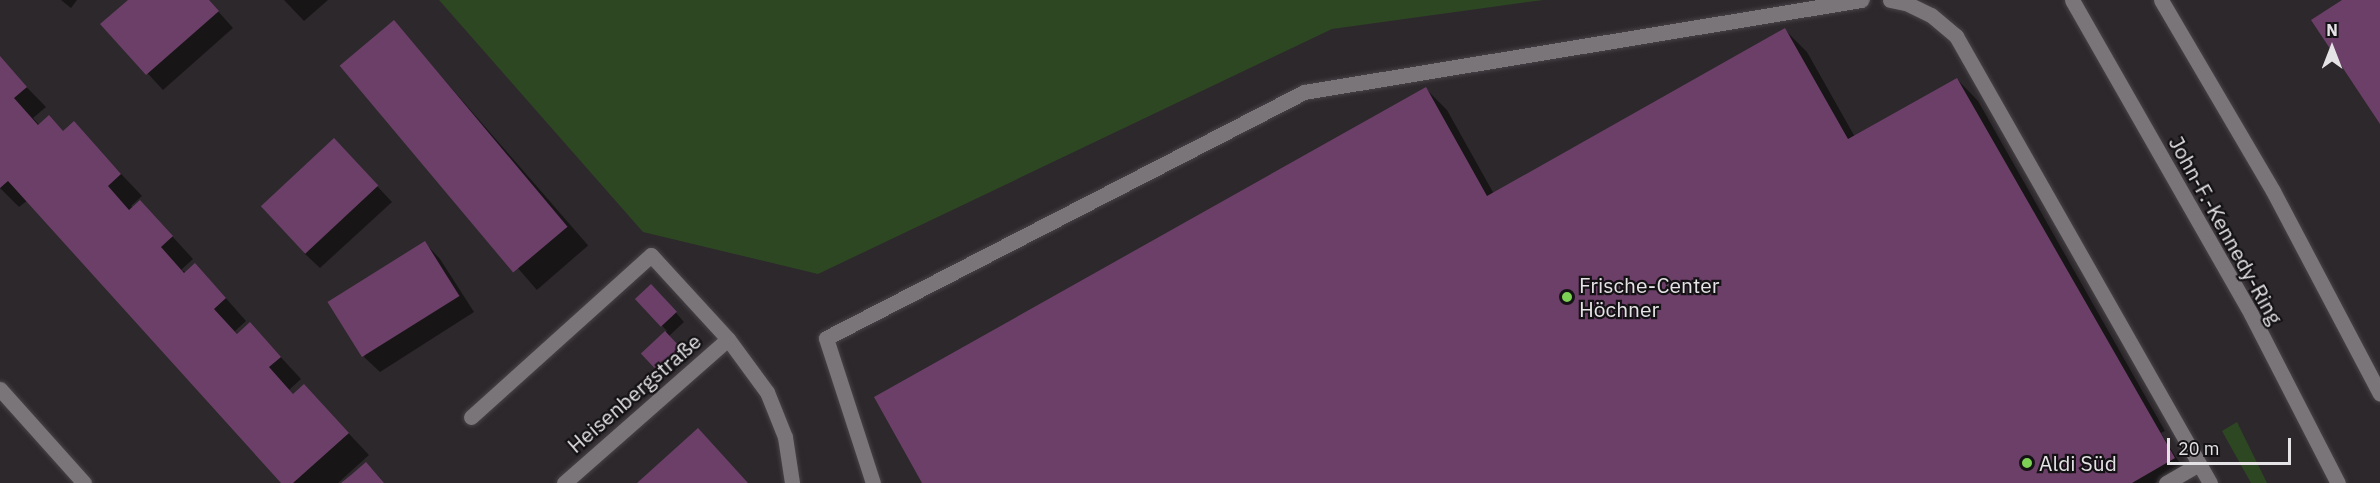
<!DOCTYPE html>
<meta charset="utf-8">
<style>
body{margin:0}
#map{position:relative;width:2380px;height:483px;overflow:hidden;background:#2d282c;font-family:"IBM Plex Sans",sans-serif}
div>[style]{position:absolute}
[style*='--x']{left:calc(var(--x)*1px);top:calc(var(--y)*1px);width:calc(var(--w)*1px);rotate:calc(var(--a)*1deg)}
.green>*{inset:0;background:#2e4723}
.shadow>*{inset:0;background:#0007;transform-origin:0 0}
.building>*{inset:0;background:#6c3f69;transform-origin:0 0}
.roads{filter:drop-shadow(0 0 2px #474347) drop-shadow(0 0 2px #474347)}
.lane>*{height:15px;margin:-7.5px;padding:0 7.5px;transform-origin:7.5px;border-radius:7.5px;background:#7a7579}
.street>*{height:15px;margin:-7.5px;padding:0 7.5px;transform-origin:7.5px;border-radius:7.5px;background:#7a7579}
.secondary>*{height:15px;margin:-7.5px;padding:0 7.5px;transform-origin:7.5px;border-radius:7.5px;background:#7a7579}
.dots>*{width:16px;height:16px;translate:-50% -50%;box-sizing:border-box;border:3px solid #141214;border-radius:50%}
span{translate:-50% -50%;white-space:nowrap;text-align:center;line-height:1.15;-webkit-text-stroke:4.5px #141214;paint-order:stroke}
.street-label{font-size:21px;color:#e6e3e6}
.poi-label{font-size:21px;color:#e6e3e6}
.left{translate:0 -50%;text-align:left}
.north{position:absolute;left:2302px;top:18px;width:60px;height:60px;-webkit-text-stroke:4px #141214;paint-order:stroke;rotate:0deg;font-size:16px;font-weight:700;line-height:24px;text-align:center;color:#e6e3e6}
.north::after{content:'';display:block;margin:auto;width:21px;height:27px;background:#e6e3e6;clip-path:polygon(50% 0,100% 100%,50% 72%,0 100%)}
.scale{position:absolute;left:2167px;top:438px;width:124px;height:27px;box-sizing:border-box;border:3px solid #e6e3e6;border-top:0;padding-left:8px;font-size:18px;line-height:21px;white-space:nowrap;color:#e6e3e6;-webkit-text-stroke:4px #141214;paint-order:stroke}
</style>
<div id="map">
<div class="green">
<div style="clip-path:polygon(439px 0,1543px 0,1332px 29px,818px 274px,643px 232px)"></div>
<div style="clip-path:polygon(2237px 422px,2267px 483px,2251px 483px,2222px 431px)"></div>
</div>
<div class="shadow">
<div style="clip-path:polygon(61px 0,77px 0,71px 8px)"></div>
<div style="clip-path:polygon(130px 0,208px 0,233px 28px,163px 90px,102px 24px)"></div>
<div style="clip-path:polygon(284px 0,328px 0,304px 21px)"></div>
<div style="left:394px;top:22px;width:296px;height:68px;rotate:49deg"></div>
<div style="clip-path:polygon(1785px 30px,1807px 52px,1855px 137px,1957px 79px,1978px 101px,2165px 431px,2161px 433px,2182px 467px,2155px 483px,924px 483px,1425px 88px,1447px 110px,1494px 194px)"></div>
<div style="clip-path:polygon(0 60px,46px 107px,33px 118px,40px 126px,64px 132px,74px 124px,142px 196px,131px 206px,161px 224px,193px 259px,181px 270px,216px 287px,246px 321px,235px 331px,238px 335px,250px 324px,301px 379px,289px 390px,294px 395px,304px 386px,369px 455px,338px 483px,283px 483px,28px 200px,19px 207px,0 188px)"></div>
<div style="clip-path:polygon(349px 156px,392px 202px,320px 268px,304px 253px)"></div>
<div style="clip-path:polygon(425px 243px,440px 259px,474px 312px,380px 372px,364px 357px)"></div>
<div style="clip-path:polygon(660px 294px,684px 322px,668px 337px,688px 358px,667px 377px,643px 353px,667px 331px,637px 299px)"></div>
</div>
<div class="building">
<div style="clip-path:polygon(128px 0,209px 0,219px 11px,146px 75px,100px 24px)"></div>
<div style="clip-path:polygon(2342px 0,2380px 0,2380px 124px,2311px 20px)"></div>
<div style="left:394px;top:20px;width:270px;height:71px;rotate:50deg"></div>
<div style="clip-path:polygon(1785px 28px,1848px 139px,1957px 78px,2175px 458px,2132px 483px,922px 483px,874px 397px,1426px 87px,1487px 196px)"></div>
<div style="clip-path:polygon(0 56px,27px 87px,14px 98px,38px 125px,49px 115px,63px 131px,74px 121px,121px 174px,108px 186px,129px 210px,140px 200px,173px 236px,161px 247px,184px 273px,195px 263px,226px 298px,214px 309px,237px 334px,250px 322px,281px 357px,269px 367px,293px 394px,304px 384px,349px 433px,293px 483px,281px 483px,8px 181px,0 188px)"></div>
<div style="left:334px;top:138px;width:65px;height:100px;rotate:47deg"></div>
<div style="left:425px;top:241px;width:65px;height:115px;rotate:58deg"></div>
<div style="left:651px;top:284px;width:38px;height:22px;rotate:47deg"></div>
<div style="left:665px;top:331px;width:23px;height:33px;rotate:47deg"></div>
<div style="clip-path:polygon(698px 428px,748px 483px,637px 483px)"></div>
<div style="clip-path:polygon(366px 462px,384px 483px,341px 483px,351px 475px)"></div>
</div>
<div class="roads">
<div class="lane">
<div style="--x:1890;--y:0;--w:16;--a:11"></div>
<div style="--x:1906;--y:3;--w:28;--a:26"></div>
<div style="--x:1931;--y:15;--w:33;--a:40"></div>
<div style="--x:1956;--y:36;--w:514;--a:60.39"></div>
<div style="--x:728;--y:339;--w:66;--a:53.7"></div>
<div style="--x:767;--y:392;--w:48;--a:68.2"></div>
<div style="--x:785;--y:437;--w:47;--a:81.3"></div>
<div style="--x:471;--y:417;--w:242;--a:-42"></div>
<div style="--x:873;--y:483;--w:152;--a:-108"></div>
<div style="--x:826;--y:338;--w:538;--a:-27.23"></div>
<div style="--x:1304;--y:92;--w:565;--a:-9.38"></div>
<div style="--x:2166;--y:483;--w:38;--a:-30"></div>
</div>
<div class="street">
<div style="--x:0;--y:389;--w:126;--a:48.2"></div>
<div style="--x:564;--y:483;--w:218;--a:-41.3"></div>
<div style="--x:728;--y:339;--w:114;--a:-132.5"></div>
</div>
<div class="secondary">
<div style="--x:2072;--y:0;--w:361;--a:60.3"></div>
<div style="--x:2251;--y:314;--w:190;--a:62.8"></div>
<div style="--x:2161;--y:0;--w:221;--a:59.6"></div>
<div style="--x:2273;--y:191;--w:229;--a:62.2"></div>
</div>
</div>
<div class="dots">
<div style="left:1567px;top:297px;background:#7dd154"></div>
<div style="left:2027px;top:463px;background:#7dd154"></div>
</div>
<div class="street-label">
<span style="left:2226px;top:230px;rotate:61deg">John-F.-Kennedy-Ring</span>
<span style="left:634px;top:393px;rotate:-41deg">Heisenbergstraße</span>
</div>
<div class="poi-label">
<span class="left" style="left:1579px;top:297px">Frische-Center<br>Höchner</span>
<span class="left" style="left:2039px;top:463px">Aldi Süd</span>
</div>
<div class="north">N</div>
<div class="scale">20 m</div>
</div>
